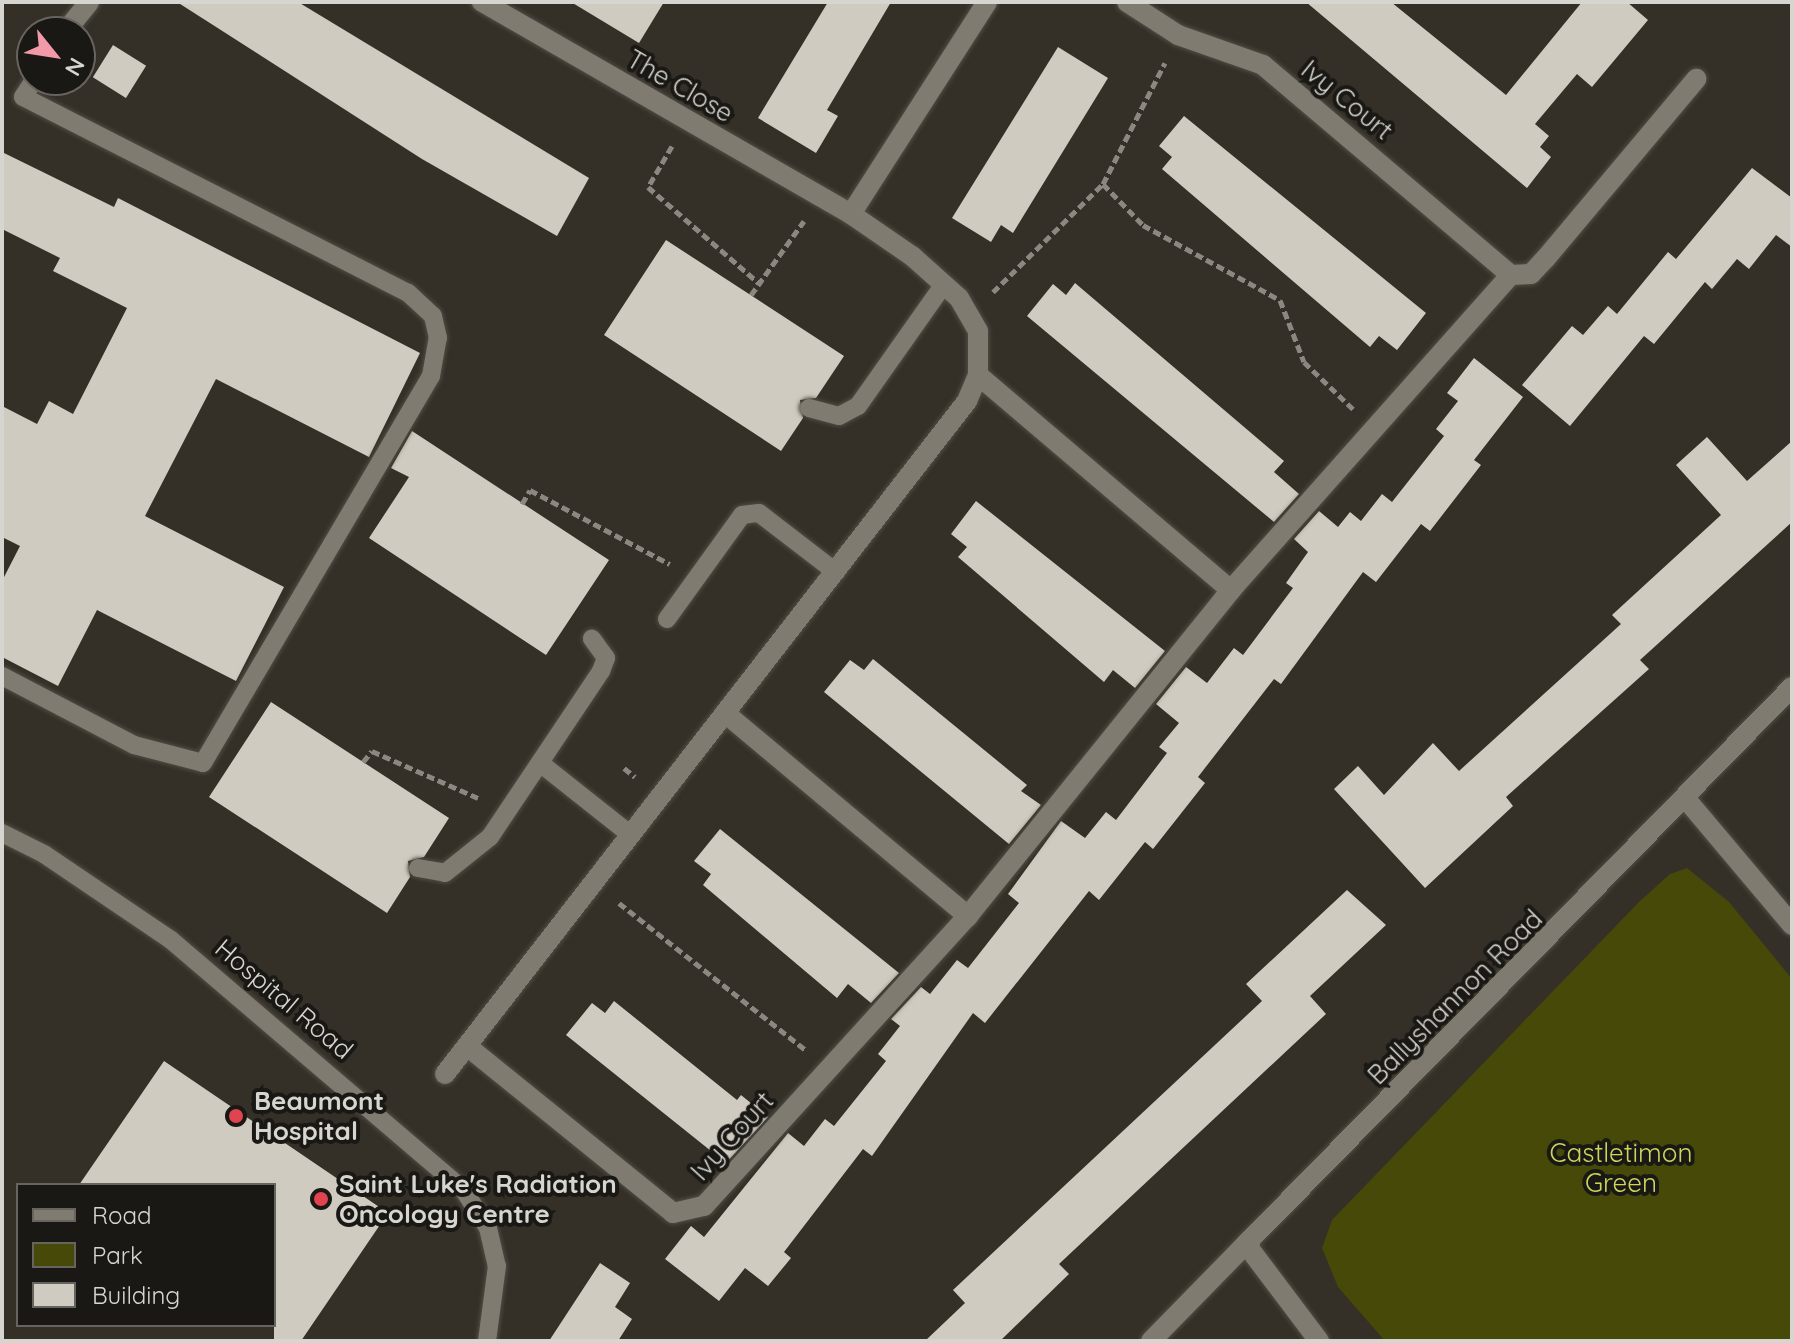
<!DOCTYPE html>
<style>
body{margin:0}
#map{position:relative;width:1794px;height:1343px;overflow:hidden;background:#343028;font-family:Quicksand,sans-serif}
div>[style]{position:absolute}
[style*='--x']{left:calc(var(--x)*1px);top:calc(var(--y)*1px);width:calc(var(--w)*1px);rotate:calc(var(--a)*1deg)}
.green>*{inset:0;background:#464907}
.building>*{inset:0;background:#d0cbc0;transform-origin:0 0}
.path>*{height:5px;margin-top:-2.5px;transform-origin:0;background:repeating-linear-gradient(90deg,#8b8881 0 8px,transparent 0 12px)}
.roads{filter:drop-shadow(0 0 2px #504d45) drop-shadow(0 0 2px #504d45)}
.service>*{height:18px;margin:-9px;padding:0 9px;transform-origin:9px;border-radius:9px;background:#7f7b71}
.pedestrian>*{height:20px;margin:-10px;padding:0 10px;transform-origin:10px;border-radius:10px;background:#7f7b71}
.minor>*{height:20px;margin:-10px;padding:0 10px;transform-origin:10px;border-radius:10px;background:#7f7b71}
.tertiary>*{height:20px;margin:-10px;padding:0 10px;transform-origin:10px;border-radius:10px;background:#7f7b71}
.dots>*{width:22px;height:22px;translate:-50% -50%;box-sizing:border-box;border:4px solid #1a1814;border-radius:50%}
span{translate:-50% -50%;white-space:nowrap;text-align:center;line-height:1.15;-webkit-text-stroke:8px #1a1814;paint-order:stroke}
.street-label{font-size:26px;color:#d7d5cf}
.poi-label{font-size:26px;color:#d7d5cf;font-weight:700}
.left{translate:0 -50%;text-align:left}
.park-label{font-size:26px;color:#cdd55a}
.frame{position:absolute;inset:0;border:4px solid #d7d5cf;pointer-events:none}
.legend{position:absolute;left:16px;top:1183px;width:260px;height:144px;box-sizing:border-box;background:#1a1814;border:2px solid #66645f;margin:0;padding:10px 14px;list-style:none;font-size:24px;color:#d7d5cf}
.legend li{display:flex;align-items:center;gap:16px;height:40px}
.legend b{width:40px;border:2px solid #66645f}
.north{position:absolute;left:16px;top:16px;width:80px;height:80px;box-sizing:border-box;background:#1a1814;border:2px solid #66645f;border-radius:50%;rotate:120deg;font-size:22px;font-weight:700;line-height:32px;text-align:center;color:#d7d5cf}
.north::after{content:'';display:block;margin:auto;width:28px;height:36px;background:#f39aa9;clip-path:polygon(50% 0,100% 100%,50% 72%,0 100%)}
</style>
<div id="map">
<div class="green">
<div style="clip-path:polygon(1687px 868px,1729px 902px,1792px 979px,1792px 1341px,1385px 1341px,1338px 1287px,1322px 1248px,1332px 1220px,1639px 902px,1670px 874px)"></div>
</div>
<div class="building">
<div style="clip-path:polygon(177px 2px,298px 2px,589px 178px,557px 236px,422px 159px)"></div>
<div style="clip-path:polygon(571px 2px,664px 2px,639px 43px)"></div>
<div style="clip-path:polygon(828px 2px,891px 2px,827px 110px,838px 116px,816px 153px,758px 118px)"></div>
<div style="clip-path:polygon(1306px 2px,1391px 2px,1506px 95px,1582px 2px,1627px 2px,1648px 20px,1592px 87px,1577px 74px,1535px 124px,1549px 136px,1540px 147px,1551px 157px,1527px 188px)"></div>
<div style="left:113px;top:45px;width:39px;height:38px;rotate:32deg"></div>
<div style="clip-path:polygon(1058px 47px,1108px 78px,1013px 233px,1001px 225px,991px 242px,952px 218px)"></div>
<div style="clip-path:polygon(1184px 116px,1426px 313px,1397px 350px,1379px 336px,1370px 347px,1162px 169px,1172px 157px,1159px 146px)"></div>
<div style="clip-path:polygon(2px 152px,114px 207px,118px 198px,420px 353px,369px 457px,216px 379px,145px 516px,284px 587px,236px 681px,97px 610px,58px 686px,2px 657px,2px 581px,20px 546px,2px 537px,2px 406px,37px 424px,49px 401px,73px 414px,127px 308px,53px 271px,60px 258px,2px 229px)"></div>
<div style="clip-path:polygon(1752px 168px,1792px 198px,1792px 247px,1776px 235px,1749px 269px,1737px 259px,1712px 289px,1705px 282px,1654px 344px,1644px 336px,1570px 426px,1522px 385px,1572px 326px,1583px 335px,1608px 306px,1617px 314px,1668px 252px,1676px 259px)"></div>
<div style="clip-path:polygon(666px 240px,844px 356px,816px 398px,800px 400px,803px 418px,781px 451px,604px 335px)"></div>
<div style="clip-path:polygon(1075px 283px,1284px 461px,1274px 472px,1299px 494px,1274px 522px,1027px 316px,1053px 284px,1066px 295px)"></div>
<div style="clip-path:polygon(1474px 358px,1523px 397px,1474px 460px,1481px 465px,1430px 531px,1421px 524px,1376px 582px,1363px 572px,1281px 684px,1274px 679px,1198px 777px,1205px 783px,1153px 849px,1145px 842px,1099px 900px,1089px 891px,985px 1023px,973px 1013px,872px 1156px,863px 1149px,784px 1252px,791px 1258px,768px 1286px,745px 1268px,719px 1301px,665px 1259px,691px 1226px,704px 1237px,788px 1133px,804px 1146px,825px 1119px,834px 1126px,886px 1061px,878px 1054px,900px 1026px,891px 1019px,921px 987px,930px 994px,957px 960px,968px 968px,1019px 903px,1008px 894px,1061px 821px,1085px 838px,1106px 812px,1116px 820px,1167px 753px,1159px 747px,1179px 723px,1156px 704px,1186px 667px,1207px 683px,1234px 648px,1243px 655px,1293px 588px,1286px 583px,1308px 552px,1294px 539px,1319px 511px,1338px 527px,1350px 512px,1361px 521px,1382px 494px,1392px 502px,1444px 436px,1436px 429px,1458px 401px,1447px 393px)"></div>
<div style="clip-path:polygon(412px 431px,609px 560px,546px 655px,369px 538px,409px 477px,391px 468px)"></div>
<div style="clip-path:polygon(1707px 437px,1747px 481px,1792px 441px,1792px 522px,1640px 660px,1649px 669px,1506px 797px,1513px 806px,1425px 888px,1334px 789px,1358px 766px,1384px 795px,1433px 743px,1459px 771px,1621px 624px,1612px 615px,1721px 515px,1676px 465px)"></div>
<div style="clip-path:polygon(976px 501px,1165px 651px,1135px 688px,1113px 670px,1104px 682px,958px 557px,967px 547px,951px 534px)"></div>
<div style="clip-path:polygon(873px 659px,1027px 785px,1021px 791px,1041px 805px,1009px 844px,824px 692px,850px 660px,864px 670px)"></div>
<div style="clip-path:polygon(271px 702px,449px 818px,424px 857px,408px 861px,410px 877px,387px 913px,209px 797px)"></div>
<div style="clip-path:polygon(720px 829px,899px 973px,871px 1003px,848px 984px,837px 998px,703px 885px,711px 874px,694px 861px)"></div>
<div style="clip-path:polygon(1347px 890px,1386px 925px,1310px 996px,1326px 1014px,1059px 1264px,1069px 1274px,1000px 1341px,925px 1341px,965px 1303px,953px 1290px,1262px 1001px,1246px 984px)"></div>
<div style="clip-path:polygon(614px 1001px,737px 1100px,741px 1095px,768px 1117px,726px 1163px,566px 1035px,592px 1003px,605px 1013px)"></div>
<div style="clip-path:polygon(164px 1061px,388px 1213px,301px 1341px,274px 1341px,274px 1185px,79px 1185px)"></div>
<div style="clip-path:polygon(600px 1263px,630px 1283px,615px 1307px,632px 1319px,618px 1341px,549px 1341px)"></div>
</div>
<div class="path">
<div style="--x:672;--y:146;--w:48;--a:120.3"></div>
<div style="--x:648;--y:187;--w:147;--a:40.9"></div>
<div style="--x:1103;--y:184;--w:57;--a:45.7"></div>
<div style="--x:1143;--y:225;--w:156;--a:28.7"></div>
<div style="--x:1280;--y:300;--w:66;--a:68.8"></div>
<div style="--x:1304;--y:362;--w:68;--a:43.8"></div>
<div style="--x:993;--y:292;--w:154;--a:-44.5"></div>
<div style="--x:1103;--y:184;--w:136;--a:-62.9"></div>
<div style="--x:751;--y:295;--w:91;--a:-54.4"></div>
<div style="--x:522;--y:504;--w:16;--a:-60"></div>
<div style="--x:530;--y:490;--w:158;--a:27.9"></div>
<div style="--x:363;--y:762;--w:14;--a:-51"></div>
<div style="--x:372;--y:751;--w:116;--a:23.9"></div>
<div style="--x:624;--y:768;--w:14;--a:39"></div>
<div style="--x:619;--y:903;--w:238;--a:38.2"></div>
</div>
<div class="roads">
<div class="service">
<div style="--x:809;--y:408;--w:31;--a:15"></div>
<div style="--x:839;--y:416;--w:21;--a:-28"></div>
<div style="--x:858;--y:406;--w:149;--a:-54.8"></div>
<div style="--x:667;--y:619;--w:128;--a:-54.2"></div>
<div style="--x:742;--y:515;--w:17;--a:-7"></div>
<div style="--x:759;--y:513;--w:97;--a:37.5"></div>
<div style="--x:2;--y:676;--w:149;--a:27.6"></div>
<div style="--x:134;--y:745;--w:71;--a:14.6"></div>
<div style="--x:203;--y:763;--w:449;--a:-59.5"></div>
<div style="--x:431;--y:376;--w:39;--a:-80"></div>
<div style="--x:438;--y:338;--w:23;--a:-103"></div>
<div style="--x:433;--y:316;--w:34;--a:-137"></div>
<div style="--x:408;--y:293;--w:432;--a:-153"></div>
<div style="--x:23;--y:97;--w:20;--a:-57"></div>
<div style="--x:540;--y:763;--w:116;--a:38.4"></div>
<div style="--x:2;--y:833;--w:47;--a:26.6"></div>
<div style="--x:44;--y:854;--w:153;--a:34.1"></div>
<div style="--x:171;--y:940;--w:384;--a:40.5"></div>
<div style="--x:463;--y:1189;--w:46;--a:57.3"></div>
<div style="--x:488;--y:1228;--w:39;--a:77"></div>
<div style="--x:497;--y:1266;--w:76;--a:97.6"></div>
<div style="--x:418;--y:868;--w:27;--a:10"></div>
<div style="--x:445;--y:873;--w:58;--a:-38.7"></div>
<div style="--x:490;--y:837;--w:200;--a:-56.2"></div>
<div style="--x:601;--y:671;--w:14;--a:-69"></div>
<div style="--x:606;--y:658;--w:24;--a:-126"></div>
</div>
<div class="pedestrian">
<div style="--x:673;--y:1213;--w:32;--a:-13"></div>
<div style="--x:704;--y:1206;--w:392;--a:-47.7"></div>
<div style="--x:968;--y:916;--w:419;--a:-51.1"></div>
<div style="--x:1231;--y:590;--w:421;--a:-48.4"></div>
</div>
<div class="minor">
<div style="--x:1127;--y:2;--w:61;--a:32.9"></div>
<div style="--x:1178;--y:35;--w:90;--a:19.4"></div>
<div style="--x:1263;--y:65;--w:325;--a:40.3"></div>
<div style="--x:1511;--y:275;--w:20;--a:-3"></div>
<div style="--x:1531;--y:274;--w:22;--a:-47"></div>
<div style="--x:1546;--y:258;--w:234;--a:-50"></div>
<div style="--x:65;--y:32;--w:38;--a:-51"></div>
<div style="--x:851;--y:214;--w:252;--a:-57.3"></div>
<div style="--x:978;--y:375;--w:332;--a:40.4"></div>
<div style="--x:725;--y:713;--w:317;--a:39.9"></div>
<div style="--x:1686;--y:799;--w:165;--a:49.9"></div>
<div style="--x:467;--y:1046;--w:265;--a:39"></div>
<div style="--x:445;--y:1074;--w:852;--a:-52.2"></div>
<div style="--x:967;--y:401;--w:28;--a:-67"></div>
<div style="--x:978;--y:375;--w:44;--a:-90"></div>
<div style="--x:978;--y:331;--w:38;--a:-120"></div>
<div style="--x:959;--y:298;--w:63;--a:-138.2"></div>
<div style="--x:912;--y:256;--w:74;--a:-145.5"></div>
<div style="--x:851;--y:214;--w:426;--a:-150.1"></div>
<div style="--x:1151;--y:1341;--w:136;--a:-45.6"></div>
</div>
<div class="tertiary">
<div style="--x:1319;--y:1341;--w:121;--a:-127"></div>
<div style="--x:1246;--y:1244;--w:780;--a:-45.57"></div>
</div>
</div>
<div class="dots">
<div style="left:236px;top:1116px;background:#e0444e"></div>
<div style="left:321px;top:1199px;background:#e0444e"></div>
</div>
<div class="street-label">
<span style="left:680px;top:86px;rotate:30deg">The Close</span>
<span style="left:1347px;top:100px;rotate:39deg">Ivy Court</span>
<span style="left:1455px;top:997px;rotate:-45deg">Ballyshannon Road</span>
<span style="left:284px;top:999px;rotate:40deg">Hospital Road</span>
<span style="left:732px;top:1136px;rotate:-48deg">Ivy Court</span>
</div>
<div class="poi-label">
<span class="left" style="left:254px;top:1116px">Beaumont<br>Hospital</span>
<span class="left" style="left:339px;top:1199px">Saint Luke's Radiation<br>Oncology Centre</span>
</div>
<div class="park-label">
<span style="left:1621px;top:1168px">Castletimon<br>Green</span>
</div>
<div class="frame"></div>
<ul class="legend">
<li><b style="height:10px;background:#7f7b71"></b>Road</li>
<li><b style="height:22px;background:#464907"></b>Park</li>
<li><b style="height:22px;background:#d0cbc0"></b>Building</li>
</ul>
<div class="north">N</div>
</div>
